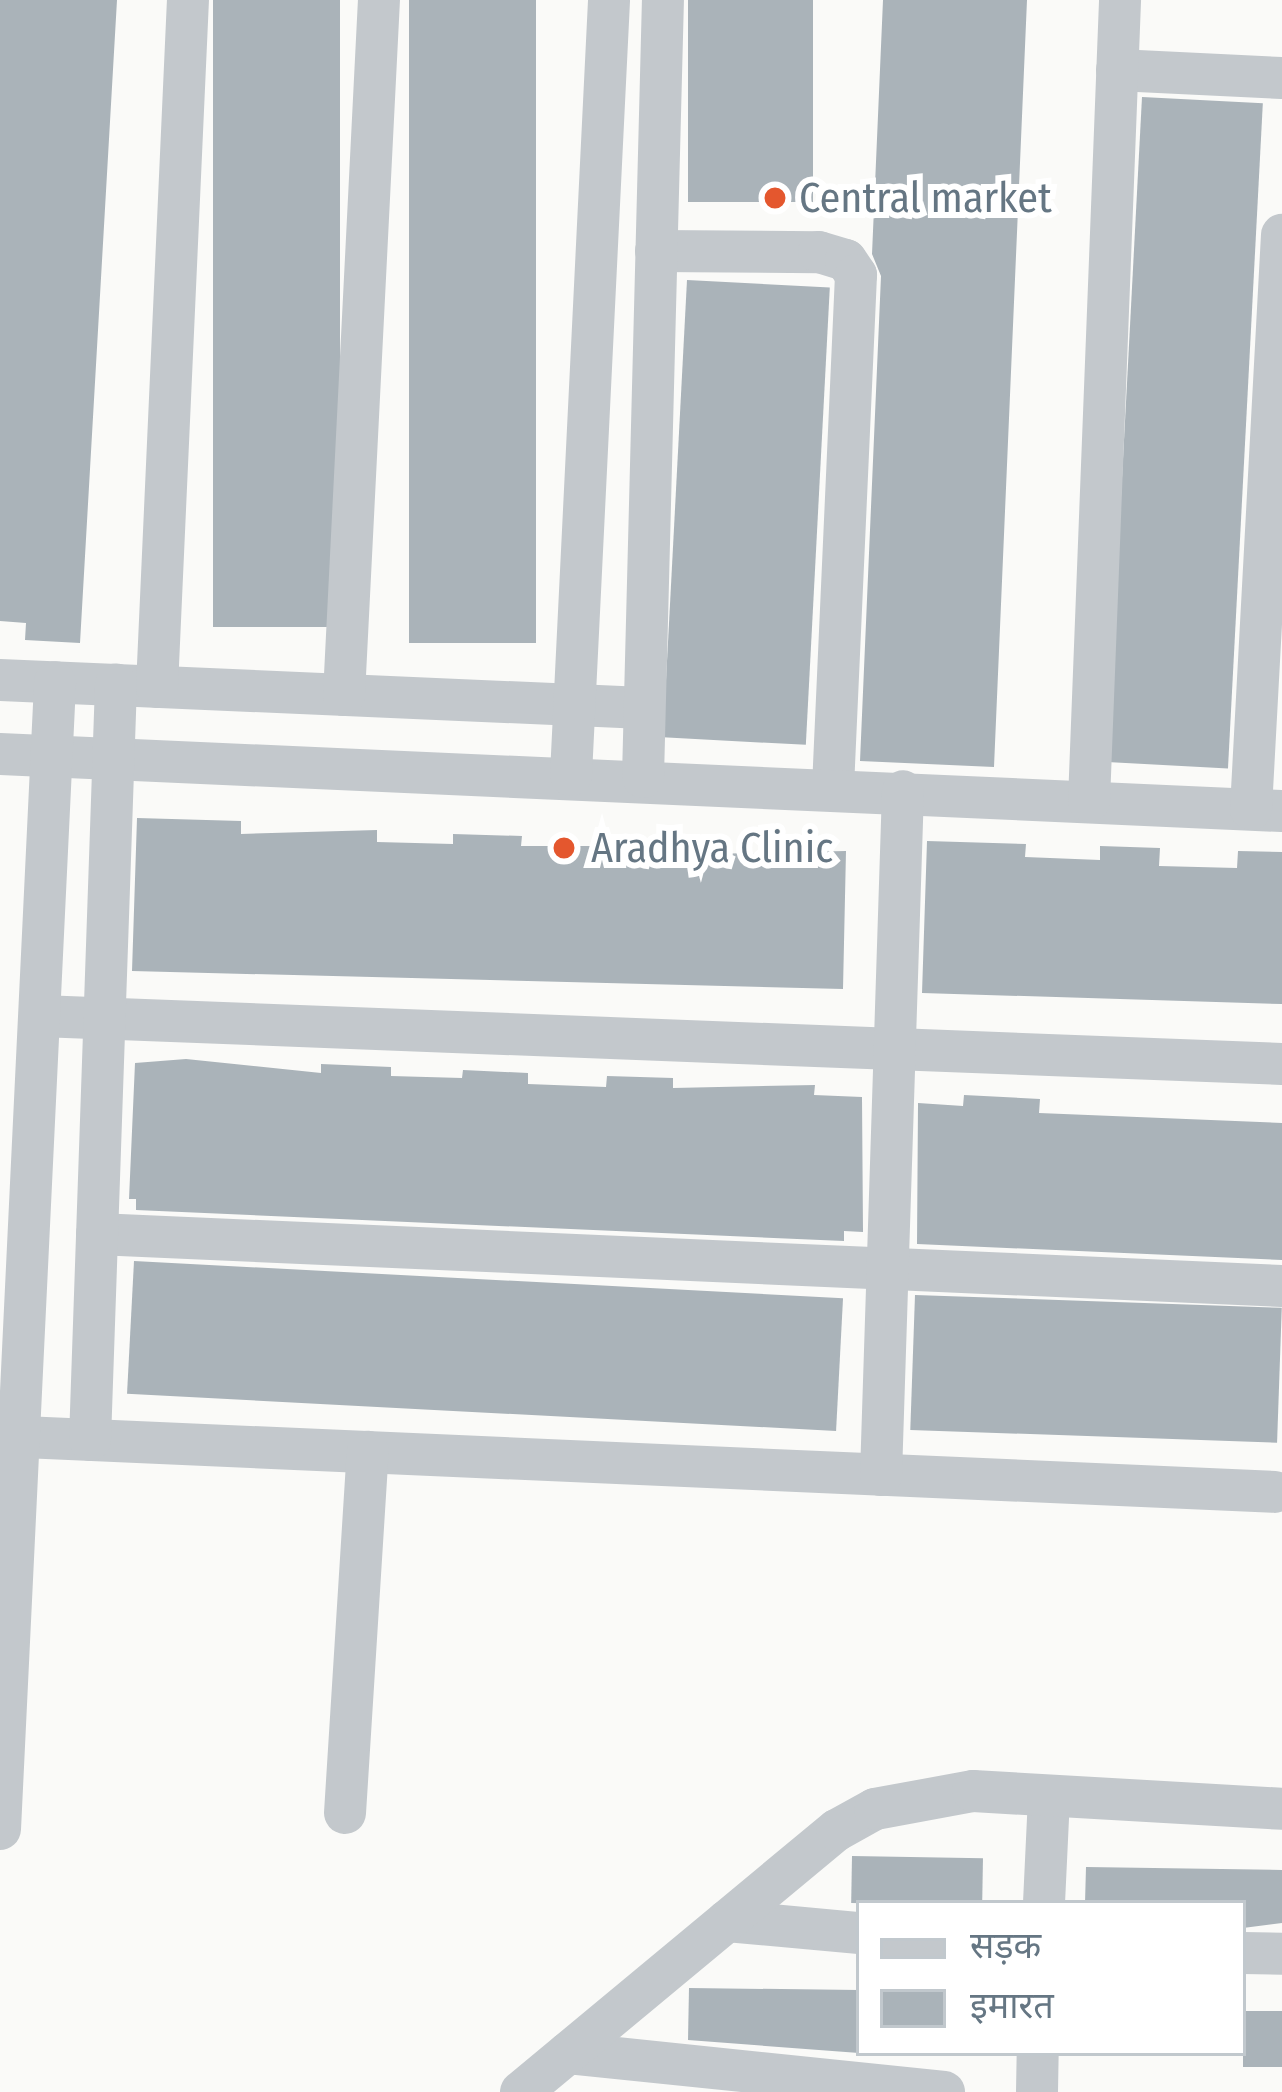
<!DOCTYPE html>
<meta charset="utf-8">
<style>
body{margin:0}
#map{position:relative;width:1282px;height:2092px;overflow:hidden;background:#fafaf8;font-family:"Fira Sans Condensed","Noto Sans Devanagari",sans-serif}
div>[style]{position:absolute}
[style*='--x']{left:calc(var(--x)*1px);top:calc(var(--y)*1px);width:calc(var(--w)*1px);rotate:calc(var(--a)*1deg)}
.building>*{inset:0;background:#aab3b9;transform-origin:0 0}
.minor>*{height:42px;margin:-21px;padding:0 21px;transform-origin:21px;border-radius:21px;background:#c3c8cc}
.dots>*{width:33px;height:33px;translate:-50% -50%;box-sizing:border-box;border:6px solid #fff;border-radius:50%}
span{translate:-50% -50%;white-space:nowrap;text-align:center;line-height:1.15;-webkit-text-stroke:12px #fff;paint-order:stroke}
.poi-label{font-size:42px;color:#657683}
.left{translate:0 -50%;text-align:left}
.legend{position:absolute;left:856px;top:1900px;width:390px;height:156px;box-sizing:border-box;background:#fff;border:3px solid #c1c8cd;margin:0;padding:15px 21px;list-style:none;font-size:36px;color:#657683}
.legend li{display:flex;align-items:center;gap:24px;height:60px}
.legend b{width:60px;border:3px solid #c1c8cd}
</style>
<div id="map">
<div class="building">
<div style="clip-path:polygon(0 0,117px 0,80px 643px,25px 640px,26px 623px,0 621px)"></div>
<div style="left:213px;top:0;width:127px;height:627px"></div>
<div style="left:409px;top:0;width:127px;height:643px"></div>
<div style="left:688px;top:0;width:125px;height:202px"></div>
<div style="clip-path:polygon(883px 0,1027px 0,994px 767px,860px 761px,881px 276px,872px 254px)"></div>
<div style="left:1142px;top:97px;width:121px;height:666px;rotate:3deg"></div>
<div style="left:687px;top:280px;width:143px;height:458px;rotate:3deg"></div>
<div style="clip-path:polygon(137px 818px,241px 821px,241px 834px,377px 830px,377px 842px,453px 844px,453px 834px,522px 836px,521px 846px,661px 846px,661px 855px,846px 851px,843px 989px,132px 971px)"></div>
<div style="clip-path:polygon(927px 841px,1026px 844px,1025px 857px,1100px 860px,1100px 846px,1160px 848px,1159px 866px,1237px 868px,1238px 851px,1282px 852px,1282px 1004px,922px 993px)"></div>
<div style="clip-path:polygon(186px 1059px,321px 1073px,321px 1064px,391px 1067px,391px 1076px,462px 1078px,463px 1070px,528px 1073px,528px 1084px,606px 1087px,607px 1076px,673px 1078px,673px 1088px,815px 1085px,814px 1095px,862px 1097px,863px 1232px,844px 1231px,844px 1241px,136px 1210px,136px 1199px,129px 1199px,135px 1063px)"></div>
<div style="clip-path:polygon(964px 1095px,1040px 1099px,1039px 1113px,1282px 1123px,1282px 1260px,917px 1244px,918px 1103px,963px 1106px)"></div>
<div style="left:134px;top:1261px;width:710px;height:133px;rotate:3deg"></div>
<div style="left:915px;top:1295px;width:367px;height:135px;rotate:2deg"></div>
<div style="left:852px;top:1856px;width:131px;height:47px;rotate:1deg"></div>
<div style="clip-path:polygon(1086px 1867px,1282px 1870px,1282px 1923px,1243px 1928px,1243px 1903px,1085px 1903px)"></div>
<div style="clip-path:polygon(689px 1988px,859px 1990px,859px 2053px,688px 2040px)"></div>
<div style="left:1243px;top:2011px;width:39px;height:56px"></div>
</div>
<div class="minor">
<div style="--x:1117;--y:70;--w:165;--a:2.8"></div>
<div style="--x:656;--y:251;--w:163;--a:0.4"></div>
<div style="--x:819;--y:252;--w:28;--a:17"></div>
<div style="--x:846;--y:260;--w:18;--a:56"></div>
<div style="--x:856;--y:275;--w:514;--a:92.57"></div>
<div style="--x:0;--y:680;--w:644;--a:2.49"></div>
<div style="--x:157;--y:687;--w:688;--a:-87.42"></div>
<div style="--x:344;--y:695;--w:696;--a:-87.12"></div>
<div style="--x:0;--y:754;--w:1283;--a:2.55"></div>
<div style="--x:571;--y:775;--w:776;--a:-87.19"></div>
<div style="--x:643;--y:777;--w:777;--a:-88.53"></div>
<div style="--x:1089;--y:801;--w:802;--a:-87.78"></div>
<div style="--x:1251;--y:809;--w:575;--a:-86.91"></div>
<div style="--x:40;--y:1016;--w:1243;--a:2.21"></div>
<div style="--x:97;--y:1234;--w:1186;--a:2.51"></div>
<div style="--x:0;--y:1436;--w:1276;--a:2.51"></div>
<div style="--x:90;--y:1440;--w:756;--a:-88.03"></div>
<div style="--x:881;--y:1475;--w:684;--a:-88.16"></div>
<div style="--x:345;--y:1813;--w:362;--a:-86.4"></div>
<div style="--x:0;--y:1829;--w:1148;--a:-87.25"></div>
<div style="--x:1044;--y:1903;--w:107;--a:-87.3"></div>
<div style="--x:727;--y:1921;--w:133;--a:5.2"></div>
<div style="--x:1243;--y:1953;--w:39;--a:1"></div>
<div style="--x:568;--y:2053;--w:378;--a:5.9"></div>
<div style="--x:521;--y:2092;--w:410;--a:-39.7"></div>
<div style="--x:837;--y:1830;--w:43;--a:-28.9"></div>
<div style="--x:875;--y:1809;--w:100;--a:-10.4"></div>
<div style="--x:973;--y:1791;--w:310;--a:3.3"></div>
<div style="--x:1037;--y:2092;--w:39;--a:-89"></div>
</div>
<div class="dots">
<div style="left:775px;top:198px;background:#e4572e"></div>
<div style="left:564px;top:848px;background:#e4572e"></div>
</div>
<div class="poi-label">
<span class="left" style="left:799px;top:198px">Central market</span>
<span class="left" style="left:591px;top:848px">Aradhya Clinic</span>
</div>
<ul class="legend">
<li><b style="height:15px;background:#c3c8cc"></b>सड़क</li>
<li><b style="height:33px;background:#aab3b9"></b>इमारत</li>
</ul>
</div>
